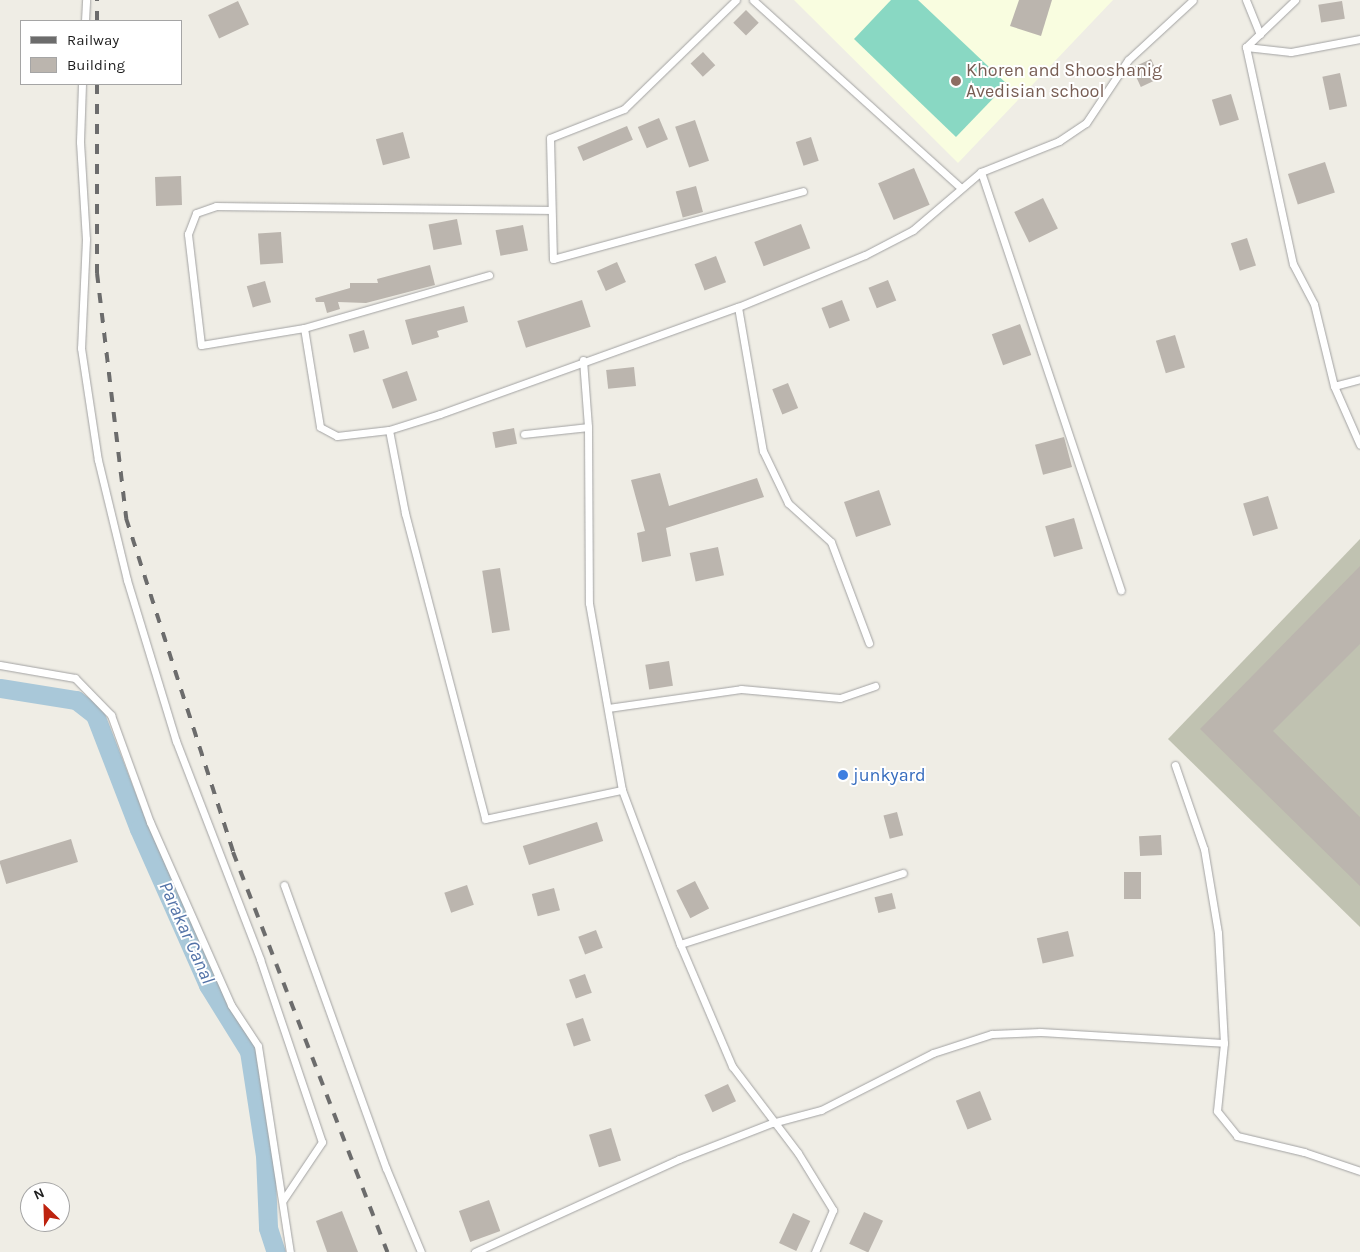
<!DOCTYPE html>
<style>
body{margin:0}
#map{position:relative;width:1360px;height:1252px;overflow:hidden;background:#efede5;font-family:Karla,sans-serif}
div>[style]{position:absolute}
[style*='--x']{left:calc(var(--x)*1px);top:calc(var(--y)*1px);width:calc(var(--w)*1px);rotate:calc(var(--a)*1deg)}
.education>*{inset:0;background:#f9fde0}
.construction>*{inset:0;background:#c0c2b1}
.pitch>*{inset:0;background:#89d8c3}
.canal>*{height:19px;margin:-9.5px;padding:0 9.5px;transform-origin:9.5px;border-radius:9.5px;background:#a9c8d9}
.building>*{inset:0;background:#bbb5ae;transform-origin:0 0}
.roads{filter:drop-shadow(0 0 1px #a2a2a2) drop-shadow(0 0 1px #a2a2a2)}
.service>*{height:7px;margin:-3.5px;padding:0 3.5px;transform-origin:3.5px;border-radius:3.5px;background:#fff}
.rail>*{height:4px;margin-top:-2px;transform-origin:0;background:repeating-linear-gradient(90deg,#6c6c6c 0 10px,transparent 0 20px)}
.dots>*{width:14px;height:14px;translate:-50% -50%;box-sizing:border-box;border:2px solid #fff;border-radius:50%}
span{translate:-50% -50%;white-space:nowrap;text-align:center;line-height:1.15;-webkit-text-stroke:4px #fff;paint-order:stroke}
.education-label{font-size:18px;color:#785e54}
.left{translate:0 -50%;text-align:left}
.shop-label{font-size:18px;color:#366cbe}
.water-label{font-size:19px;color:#5272a7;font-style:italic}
.legend{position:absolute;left:20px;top:20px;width:162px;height:65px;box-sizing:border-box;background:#fff;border:1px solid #a5a5a5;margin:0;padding:6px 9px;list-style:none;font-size:15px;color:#1e1e1e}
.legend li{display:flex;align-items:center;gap:10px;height:25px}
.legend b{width:25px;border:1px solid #a5a5a5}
.north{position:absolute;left:20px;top:1182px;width:50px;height:50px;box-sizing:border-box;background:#fff;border:1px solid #a5a5a5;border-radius:50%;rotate:336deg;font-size:14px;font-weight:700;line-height:20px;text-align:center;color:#1e1e1e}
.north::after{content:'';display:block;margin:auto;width:18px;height:22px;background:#be230f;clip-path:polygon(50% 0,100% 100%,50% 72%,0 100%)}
</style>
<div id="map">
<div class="education">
<div style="clip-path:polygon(794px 0,1113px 0,958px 163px)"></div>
</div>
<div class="construction">
<div style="clip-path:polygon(1360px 539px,1360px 927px,1168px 739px)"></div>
</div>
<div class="pitch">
<div style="clip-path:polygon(891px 0,918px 0,1007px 84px,956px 137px,854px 39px)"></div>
</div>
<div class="canal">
<div style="--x:0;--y:688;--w:77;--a:9"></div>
<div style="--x:76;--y:700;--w:24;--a:38"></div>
<div style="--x:95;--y:715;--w:122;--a:68.9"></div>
<div style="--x:139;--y:829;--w:171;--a:66.1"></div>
<div style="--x:208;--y:985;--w:78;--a:58.2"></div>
<div style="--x:249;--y:1051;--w:105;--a:81.3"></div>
<div style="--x:265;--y:1155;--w:73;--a:87.6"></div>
<div style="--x:268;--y:1228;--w:25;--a:72"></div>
</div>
<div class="building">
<div style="clip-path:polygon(1019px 0,1052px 0,1041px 36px,1010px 26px)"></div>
<div style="left:238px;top:1px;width:26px;height:33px;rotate:65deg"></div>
<div style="left:1342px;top:1px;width:18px;height:24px;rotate:81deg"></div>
<div style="left:746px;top:10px;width:18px;height:18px;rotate:45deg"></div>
<div style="left:703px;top:52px;width:18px;height:17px;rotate:47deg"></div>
<div style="left:1151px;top:59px;width:21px;height:21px;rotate:65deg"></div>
<div style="left:1340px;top:73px;width:34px;height:18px;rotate:78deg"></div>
<div style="left:1231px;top:94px;width:27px;height:20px;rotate:73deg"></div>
<div style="left:659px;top:118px;width:23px;height:23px;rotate:67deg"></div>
<div style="left:695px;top:120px;width:43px;height:21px;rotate:71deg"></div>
<div style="left:627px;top:126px;width:15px;height:54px;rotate:67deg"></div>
<div style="left:403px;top:132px;width:27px;height:28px;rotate:75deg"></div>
<div style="left:811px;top:137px;width:25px;height:16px;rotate:72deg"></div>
<div style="left:1325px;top:162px;width:32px;height:39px;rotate:72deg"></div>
<div style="left:914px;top:168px;width:40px;height:39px;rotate:67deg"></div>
<div style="left:181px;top:176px;width:29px;height:26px;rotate:88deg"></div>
<div style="left:696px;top:186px;width:27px;height:21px;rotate:75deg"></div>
<div style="left:1043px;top:198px;width:34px;height:32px;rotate:64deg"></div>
<div style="left:457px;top:219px;width:26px;height:29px;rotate:79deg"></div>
<div style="left:801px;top:224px;width:26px;height:50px;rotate:69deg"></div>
<div style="left:523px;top:225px;width:26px;height:28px;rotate:79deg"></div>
<div style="left:281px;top:232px;width:31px;height:23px;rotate:86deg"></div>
<div style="left:1247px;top:238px;width:29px;height:17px;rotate:72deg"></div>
<div style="left:716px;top:256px;width:28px;height:23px;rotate:69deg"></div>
<div style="left:617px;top:262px;width:22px;height:22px;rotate:66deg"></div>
<div style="clip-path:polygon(430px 265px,435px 285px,366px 303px,338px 302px,340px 309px,327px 313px,324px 302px,316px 302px,315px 298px,350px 288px,350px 283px,378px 283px,377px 279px)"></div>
<div style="left:888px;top:280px;width:22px;height:21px;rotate:68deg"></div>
<div style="left:265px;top:281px;width:22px;height:19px;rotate:74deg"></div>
<div style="left:582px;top:300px;width:28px;height:68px;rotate:72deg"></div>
<div style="left:842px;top:300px;width:22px;height:22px;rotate:69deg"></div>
<div style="clip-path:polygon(464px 306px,468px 322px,437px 331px,439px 337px,412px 345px,405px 320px)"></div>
<div style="left:1020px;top:324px;width:33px;height:30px;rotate:70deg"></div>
<div style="left:364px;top:330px;width:19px;height:16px;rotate:74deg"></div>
<div style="left:1175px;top:335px;width:34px;height:20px;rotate:73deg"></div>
<div style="left:634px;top:367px;width:19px;height:28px;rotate:84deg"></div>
<div style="left:407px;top:371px;width:31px;height:26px;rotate:71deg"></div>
<div style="left:788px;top:383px;width:27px;height:17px;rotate:68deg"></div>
<div style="left:514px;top:428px;width:16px;height:22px;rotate:79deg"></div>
<div style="left:1064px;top:437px;width:31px;height:30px;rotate:75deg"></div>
<div style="clip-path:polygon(660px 473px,669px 506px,757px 478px,764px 497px,666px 528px,671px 556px,642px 562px,637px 533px,645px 531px,631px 480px)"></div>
<div style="left:879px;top:490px;width:37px;height:37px;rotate:71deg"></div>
<div style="left:1268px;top:496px;width:34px;height:26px;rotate:73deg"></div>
<div style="left:1074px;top:518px;width:32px;height:30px;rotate:74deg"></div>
<div style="left:718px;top:547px;width:29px;height:29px;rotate:78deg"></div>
<div style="clip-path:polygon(1360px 566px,1360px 644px,1273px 731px,1360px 817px,1360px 886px,1200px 729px)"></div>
<div style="left:500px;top:568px;width:63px;height:18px;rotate:81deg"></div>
<div style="left:669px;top:661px;width:25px;height:24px;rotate:81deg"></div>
<div style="left:897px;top:812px;width:24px;height:14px;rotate:75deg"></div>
<div style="left:597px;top:822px;width:20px;height:78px;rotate:72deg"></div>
<div style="left:1161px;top:835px;width:20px;height:22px;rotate:87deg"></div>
<div style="left:71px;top:839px;width:24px;height:75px;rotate:73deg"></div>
<div style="left:1124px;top:872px;width:17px;height:27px"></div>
<div style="left:695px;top:881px;width:31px;height:21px;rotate:63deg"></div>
<div style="left:467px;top:885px;width:21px;height:24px;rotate:71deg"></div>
<div style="left:554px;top:888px;width:23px;height:23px;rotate:75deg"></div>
<div style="left:892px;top:893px;width:16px;height:18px;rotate:76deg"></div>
<div style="left:596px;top:930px;width:19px;height:19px;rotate:69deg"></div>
<div style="left:1068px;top:931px;width:26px;height:32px;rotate:77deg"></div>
<div style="left:585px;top:974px;width:20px;height:17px;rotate:70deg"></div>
<div style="left:583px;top:1018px;width:24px;height:18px;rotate:71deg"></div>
<div style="left:728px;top:1084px;width:19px;height:26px;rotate:65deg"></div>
<div style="left:980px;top:1091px;width:31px;height:26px;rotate:68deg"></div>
<div style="left:611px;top:1128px;width:34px;height:23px;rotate:73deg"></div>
<div style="left:489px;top:1200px;width:33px;height:32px;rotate:70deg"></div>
<div style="clip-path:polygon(342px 1211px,358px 1252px,327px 1252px,316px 1221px)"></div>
<div style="left:864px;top:1212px;width:21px;height:35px;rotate:25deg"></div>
<div style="left:793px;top:1213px;width:19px;height:33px;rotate:25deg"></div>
</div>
<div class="roads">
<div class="service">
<div style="--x:736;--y:0;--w:156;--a:135.8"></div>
<div style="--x:624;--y:109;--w:79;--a:158.6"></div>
<div style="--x:550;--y:138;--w:121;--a:88.6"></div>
<div style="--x:553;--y:259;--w:259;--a:-15.2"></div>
<div style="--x:753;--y:0;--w:280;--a:42.1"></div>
<div style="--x:1246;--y:0;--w:37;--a:68"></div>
<div style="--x:85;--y:21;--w:21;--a:-87"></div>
<div style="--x:1246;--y:47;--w:222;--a:77.8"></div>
<div style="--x:1293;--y:264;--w:45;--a:62.3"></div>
<div style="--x:1314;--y:304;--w:84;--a:76.3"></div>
<div style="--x:1334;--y:386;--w:64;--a:66.2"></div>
<div style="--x:1246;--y:47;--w:45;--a:6.3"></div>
<div style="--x:1291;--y:52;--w:70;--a:-10.7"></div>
<div style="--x:1246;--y:47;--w:68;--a:-43.8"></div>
<div style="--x:82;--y:84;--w:58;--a:92"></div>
<div style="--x:80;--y:142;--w:97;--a:86.5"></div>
<div style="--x:86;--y:239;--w:109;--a:92.6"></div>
<div style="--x:81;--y:348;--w:113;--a:81.4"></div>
<div style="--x:98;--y:460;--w:123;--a:76.4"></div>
<div style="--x:127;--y:580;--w:168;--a:73.1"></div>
<div style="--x:176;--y:741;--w:234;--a:68.9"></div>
<div style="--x:260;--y:959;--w:193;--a:71.3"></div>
<div style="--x:322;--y:1142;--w:70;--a:123.9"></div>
<div style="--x:981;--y:172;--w:441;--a:71.5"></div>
<div style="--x:489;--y:275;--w:192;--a:164"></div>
<div style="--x:304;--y:328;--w:104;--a:170.6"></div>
<div style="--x:201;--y:345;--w:112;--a:-96.7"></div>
<div style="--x:188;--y:234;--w:22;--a:-69"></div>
<div style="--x:196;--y:213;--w:21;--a:-19"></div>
<div style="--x:216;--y:206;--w:334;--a:0.7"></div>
<div style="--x:738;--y:307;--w:146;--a:80.2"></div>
<div style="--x:763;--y:451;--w:58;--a:64.3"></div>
<div style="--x:788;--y:503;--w:58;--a:42.2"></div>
<div style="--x:831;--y:542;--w:108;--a:69.4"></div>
<div style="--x:304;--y:328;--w:100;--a:80.8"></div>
<div style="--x:320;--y:427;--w:19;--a:28"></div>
<div style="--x:337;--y:436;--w:52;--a:-6.6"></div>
<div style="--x:389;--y:430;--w:53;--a:-17.4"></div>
<div style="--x:440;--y:414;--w:317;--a:-19.8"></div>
<div style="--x:738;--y:307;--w:137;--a:-22.3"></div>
<div style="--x:865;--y:255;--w:54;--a:-27.5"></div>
<div style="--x:913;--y:230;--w:89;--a:-40.5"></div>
<div style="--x:981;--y:172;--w:84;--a:-21.7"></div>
<div style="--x:1059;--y:141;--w:32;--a:-34"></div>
<div style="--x:1086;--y:123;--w:76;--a:-56.3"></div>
<div style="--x:1128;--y:60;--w:88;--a:-42.7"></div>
<div style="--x:583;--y:360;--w:67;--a:85.7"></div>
<div style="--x:588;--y:427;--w:176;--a:89.7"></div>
<div style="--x:589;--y:603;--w:190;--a:80"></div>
<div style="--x:622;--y:790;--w:165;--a:69.4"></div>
<div style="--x:680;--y:944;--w:133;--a:66.9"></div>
<div style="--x:732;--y:1066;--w:109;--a:52.8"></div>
<div style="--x:798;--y:1153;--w:67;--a:58.4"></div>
<div style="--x:833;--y:1210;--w:46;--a:113.2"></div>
<div style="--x:1334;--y:386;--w:27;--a:-15"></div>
<div style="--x:389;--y:430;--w:85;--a:79.1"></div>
<div style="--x:405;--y:513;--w:316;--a:75.3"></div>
<div style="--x:485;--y:819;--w:140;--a:-12"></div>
<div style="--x:524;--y:434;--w:64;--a:-6.2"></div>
<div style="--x:0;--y:665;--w:76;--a:9.8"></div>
<div style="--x:75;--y:678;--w:52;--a:45.8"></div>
<div style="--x:111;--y:715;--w:114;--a:70"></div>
<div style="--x:150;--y:822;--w:200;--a:66.1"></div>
<div style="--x:231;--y:1005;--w:49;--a:56.6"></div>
<div style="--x:258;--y:1046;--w:208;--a:81.2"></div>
<div style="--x:608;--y:708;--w:134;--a:-8.1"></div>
<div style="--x:741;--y:689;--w:99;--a:5.2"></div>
<div style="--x:840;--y:698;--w:37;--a:-19"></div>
<div style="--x:1175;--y:765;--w:89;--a:71"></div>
<div style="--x:1204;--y:849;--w:85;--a:80.5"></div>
<div style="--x:1218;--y:933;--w:110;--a:86.9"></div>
<div style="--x:1224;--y:1043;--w:68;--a:95.9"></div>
<div style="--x:1217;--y:1111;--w:32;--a:51"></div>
<div style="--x:1237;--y:1136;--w:69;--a:13.4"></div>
<div style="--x:1304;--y:1152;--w:59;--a:18.7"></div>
<div style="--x:284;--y:885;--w:301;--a:70.2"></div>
<div style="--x:386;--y:1168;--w:91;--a:67.4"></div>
<div style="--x:680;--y:944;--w:234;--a:-17.7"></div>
<div style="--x:475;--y:1252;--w:224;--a:-24.5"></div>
<div style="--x:679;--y:1159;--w:100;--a:-21.2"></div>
<div style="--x:772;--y:1123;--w:51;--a:-14.9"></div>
<div style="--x:821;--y:1110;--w:126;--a:-27"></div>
<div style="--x:933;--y:1053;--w:62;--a:-17.9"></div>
<div style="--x:992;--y:1034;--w:48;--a:-2.4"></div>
<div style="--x:1040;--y:1032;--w:184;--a:3.4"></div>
</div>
</div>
<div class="rail">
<div style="--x:97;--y:21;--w:21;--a:-90"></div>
<div style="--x:97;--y:84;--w:189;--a:90"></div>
<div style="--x:97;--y:273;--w:247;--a:83.2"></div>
<div style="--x:126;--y:518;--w:351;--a:72.2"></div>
<div style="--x:233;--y:852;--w:429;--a:68.9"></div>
</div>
<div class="dots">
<div style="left:956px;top:81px;background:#8d6e63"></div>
<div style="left:843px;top:775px;background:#3f7fe0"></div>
</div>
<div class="education-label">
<span class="left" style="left:966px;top:81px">Khoren and Shooshanig<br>Avedisian school</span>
</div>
<div class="shop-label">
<span class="left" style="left:853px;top:775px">junkyard</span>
</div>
<div class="water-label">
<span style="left:186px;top:933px;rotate:66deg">Parakar Canal</span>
</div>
<ul class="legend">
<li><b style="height:6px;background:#6c6c6c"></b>Railway</li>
<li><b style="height:14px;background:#bbb5ae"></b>Building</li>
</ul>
<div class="north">N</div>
</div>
